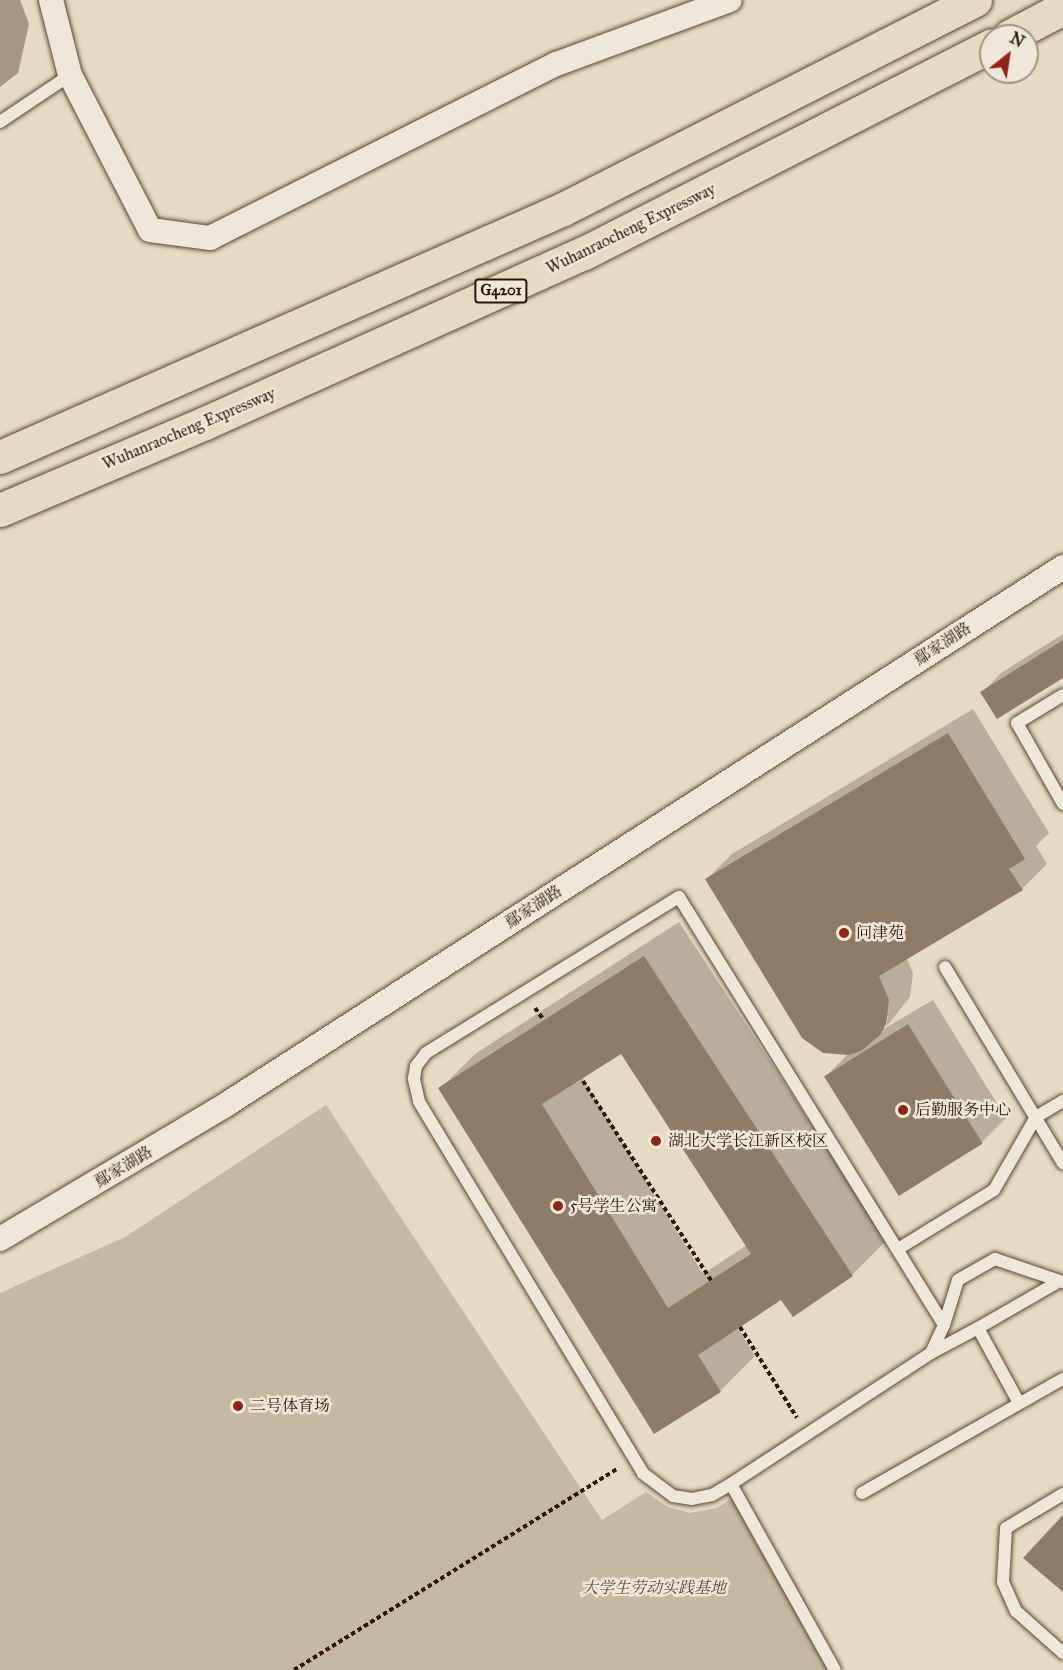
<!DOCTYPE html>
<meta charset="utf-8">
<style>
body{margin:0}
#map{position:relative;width:1063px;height:1670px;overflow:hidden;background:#e7dac2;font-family:"IM FELL Great Primer","Noto Serif SC",serif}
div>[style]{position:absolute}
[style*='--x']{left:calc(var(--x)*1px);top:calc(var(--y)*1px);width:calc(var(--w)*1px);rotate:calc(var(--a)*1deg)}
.green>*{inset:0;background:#c7b9a1}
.water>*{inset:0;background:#a79781}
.shadow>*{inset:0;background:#0003}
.building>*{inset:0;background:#8d7c66;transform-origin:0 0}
.path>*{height:4px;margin-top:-2px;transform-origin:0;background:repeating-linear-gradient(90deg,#2c1602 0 4.5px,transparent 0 7.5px)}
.roads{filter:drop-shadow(0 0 2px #5b4732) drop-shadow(0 0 2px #5b4732)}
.lane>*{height:12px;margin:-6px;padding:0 6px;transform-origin:6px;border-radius:6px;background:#efe7d7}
.street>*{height:24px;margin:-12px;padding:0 12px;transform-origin:12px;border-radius:12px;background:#efe7d7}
.highway>*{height:33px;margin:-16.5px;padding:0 16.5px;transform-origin:16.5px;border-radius:16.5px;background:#e7dac2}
.dots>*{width:16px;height:16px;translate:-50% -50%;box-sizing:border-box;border:3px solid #efe7d7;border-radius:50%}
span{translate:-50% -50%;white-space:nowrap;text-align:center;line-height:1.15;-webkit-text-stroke:5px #efe7d7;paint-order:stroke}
.shield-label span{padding:2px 4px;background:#efe7d7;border:2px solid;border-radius:4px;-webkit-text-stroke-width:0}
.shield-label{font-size:15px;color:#2c1602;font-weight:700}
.street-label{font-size:16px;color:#2c1602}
.poi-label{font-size:16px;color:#2c1602}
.left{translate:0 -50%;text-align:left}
.park-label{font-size:16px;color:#5a4732;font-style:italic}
.north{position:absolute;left:979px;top:24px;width:60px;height:60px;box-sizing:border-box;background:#efe7d7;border:2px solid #a19382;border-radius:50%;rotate:30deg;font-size:16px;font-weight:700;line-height:24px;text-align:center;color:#2c1602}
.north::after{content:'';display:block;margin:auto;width:21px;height:27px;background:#8f2418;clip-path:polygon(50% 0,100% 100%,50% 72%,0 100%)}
</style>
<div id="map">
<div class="green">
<div style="clip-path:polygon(326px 1105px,602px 1520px,646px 1492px,668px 1507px,690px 1513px,717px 1508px,737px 1495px,835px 1670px,0 1670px,0 1293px,125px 1237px)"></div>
</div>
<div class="water">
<div style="clip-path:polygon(0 0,20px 0,29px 24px,18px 73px,0 87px)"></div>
</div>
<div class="shadow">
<div style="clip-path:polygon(1063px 634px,1063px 676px,982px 693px,1001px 673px)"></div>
<div style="clip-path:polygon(973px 709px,1049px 833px,1036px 846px,1047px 864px,1022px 889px,907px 958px,913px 974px,910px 997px,886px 1027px,888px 1016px,882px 1030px,933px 1000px,1006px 1118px,981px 1143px,826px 1076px,849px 1053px,707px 879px,732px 854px)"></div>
<div style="clip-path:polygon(evenodd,679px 922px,887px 1240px,852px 1275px,793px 1315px,782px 1298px,737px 1327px,755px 1356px,720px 1391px,440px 1089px,475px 1054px,679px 922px,622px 1052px,747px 1245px,703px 1274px,582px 1077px,622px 1052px)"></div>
</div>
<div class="building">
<div style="clip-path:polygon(1063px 640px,1063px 678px,997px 719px,980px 692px)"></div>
<div style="clip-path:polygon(948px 733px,1025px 859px,1009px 869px,1023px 890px,879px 976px,889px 1000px,886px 1024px,880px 1035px,861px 1051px,849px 1055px,823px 1053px,802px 1038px,705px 879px)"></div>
<div style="clip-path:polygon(evenodd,644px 956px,853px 1276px,793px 1317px,781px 1300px,698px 1355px,721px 1392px,654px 1434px,438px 1088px,644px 956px,621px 1054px,751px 1254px,668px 1308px,542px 1104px,621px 1054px)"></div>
<div style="left:908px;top:1024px;width:141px;height:99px;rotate:58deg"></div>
<div style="clip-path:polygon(1063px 1515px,1063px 1592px,1023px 1558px)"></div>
</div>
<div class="path">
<div style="--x:535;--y:1008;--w:14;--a:54"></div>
<div style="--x:583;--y:1081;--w:237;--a:57.3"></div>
<div style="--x:740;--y:1327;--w:107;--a:57.9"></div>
<div style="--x:294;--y:1670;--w:382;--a:-31.9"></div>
</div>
<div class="roads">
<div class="lane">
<div style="--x:0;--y:122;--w:84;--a:-33.9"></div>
<div style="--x:1063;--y:695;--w:54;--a:148.7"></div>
<div style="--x:1017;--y:723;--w:93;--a:60.4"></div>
<div style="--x:945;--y:967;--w:229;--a:59"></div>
<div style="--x:898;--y:1249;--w:113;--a:-31.6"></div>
<div style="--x:994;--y:1190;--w:84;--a:-60.1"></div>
<div style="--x:1036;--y:1117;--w:31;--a:-31"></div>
<div style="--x:944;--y:1325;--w:31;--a:115"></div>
<div style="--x:931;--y:1353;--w:239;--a:146.8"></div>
<div style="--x:731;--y:1484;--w:22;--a:150"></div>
<div style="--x:712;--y:1495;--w:20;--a:169"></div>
<div style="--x:692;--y:1499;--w:19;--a:-171"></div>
<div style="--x:673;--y:1496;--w:38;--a:-143"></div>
<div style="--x:643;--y:1473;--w:434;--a:-121.1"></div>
<div style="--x:419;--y:1101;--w:23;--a:-103"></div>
<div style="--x:414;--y:1079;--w:13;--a:-81"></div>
<div style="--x:416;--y:1066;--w:16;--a:-52"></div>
<div style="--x:426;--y:1053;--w:297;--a:-31.7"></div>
<div style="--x:679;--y:897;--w:503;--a:58.24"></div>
<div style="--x:944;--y:1325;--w:47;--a:-72.7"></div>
<div style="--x:958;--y:1280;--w:43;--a:-29.6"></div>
<div style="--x:995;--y:1259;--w:72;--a:18.7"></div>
<div style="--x:931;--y:1353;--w:53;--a:-28"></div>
<div style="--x:1019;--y:1403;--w:85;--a:-118.7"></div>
<div style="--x:978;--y:1328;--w:92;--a:-29.9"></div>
<div style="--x:731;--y:1484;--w:213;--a:60.8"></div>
<div style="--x:862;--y:1493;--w:231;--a:-29.6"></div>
<div style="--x:1063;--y:1494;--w:66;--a:149.2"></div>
<div style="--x:1006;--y:1528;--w:54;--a:93.2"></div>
<div style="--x:1003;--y:1582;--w:32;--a:66"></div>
<div style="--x:1016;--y:1611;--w:63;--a:41.8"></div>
</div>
<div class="street">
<div style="--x:51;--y:0;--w:77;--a:75.8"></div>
<div style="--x:70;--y:75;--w:174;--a:62.7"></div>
<div style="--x:150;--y:230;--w:61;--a:7.6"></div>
<div style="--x:210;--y:238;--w:387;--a:-26.7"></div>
<div style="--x:556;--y:64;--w:185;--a:-20.2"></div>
<div style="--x:0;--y:1239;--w:264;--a:-30.7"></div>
<div style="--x:227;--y:1104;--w:994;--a:-32.71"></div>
</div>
<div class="highway">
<div style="--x:1010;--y:36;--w:60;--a:-27.8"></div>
<div style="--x:0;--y:457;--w:615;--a:-23.77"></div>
<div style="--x:563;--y:209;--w:462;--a:-26.9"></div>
<div style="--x:0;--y:510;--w:223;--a:-23"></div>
<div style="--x:205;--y:423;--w:415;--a:-24.2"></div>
<div style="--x:584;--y:253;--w:457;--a:-27"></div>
</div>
</div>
<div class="dots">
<div style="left:844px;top:933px;background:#8f2418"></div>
<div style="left:903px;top:1110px;background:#8f2418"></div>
<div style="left:656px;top:1141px;background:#8f2418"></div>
<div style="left:558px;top:1206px;background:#8f2418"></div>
<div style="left:238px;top:1406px;background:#8f2418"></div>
</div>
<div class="shield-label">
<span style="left:501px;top:291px">G4201</span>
</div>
<div class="street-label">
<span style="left:631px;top:229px;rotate:-26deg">Wuhanraocheng Expressway</span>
<span style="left:189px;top:429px;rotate:-23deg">Wuhanraocheng Expressway</span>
<span style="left:943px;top:644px;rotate:-33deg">鄢家湖路</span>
<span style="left:534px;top:907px;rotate:-33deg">鄢家湖路</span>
<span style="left:124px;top:1167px;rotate:-31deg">鄢家湖路</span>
</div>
<div class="poi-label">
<span class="left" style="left:856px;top:933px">问津苑</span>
<span class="left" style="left:915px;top:1110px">后勤服务中心</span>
<span class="left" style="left:668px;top:1141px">湖北大学长江新区校区</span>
<span class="left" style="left:570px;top:1206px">5号学生公寓</span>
<span class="left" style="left:250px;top:1406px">二号体育场</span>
</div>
<div class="park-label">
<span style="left:654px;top:1588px">大学生劳动实践基地</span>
</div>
<div class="north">N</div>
</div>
